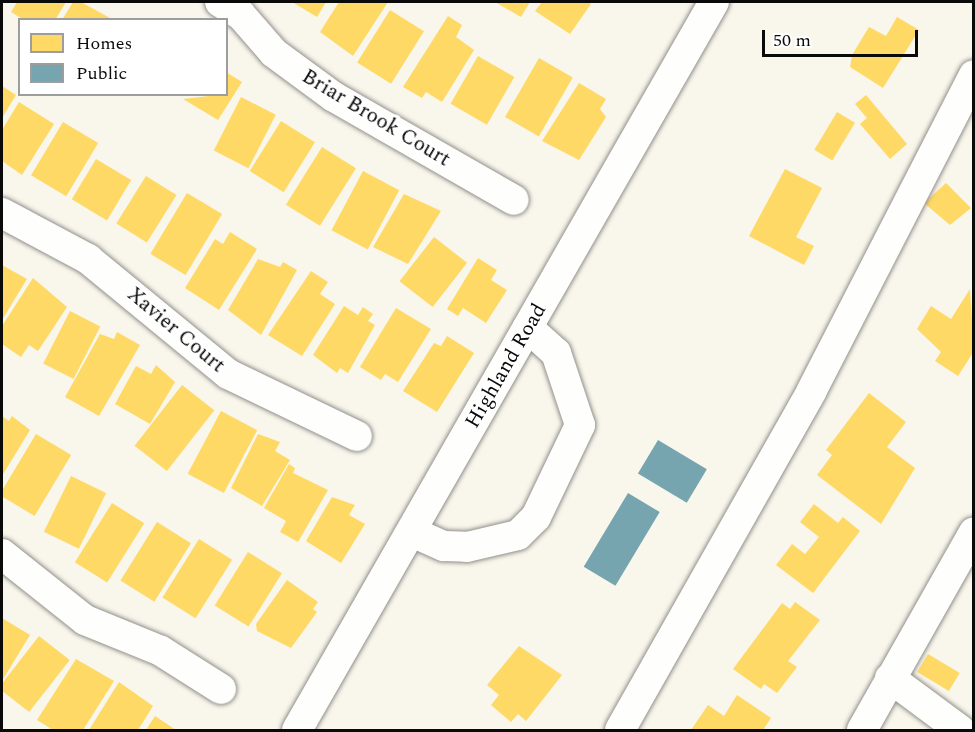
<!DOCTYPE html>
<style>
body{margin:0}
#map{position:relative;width:975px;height:732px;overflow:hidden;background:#f9f6ec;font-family:Spectral,serif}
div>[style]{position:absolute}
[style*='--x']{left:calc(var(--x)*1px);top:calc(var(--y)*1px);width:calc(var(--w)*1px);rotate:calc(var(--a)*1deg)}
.homes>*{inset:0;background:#ffd966;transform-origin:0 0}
.public>*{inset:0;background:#76a5af;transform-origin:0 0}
.roads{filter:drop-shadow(0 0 2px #92908c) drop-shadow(0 0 2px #92908c)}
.minor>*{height:30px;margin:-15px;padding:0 15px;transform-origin:15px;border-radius:15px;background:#fefefc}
span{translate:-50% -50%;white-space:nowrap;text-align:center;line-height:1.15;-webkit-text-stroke:6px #fff;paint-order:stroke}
.street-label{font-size:21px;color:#0a0a0a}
.frame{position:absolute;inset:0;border:3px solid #0a0a0a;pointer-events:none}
.legend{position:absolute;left:18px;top:18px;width:210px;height:78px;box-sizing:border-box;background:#fff;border:2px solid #9d9d9d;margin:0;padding:8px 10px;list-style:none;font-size:18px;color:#0a0a0a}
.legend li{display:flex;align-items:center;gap:12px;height:30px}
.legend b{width:30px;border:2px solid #9d9d9d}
.scale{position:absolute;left:762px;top:30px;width:156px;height:27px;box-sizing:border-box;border:3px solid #0a0a0a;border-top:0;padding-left:8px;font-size:18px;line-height:21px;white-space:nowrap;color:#0a0a0a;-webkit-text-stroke:4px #fff;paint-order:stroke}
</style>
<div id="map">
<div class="homes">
<div style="clip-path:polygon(17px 2px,66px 2px,55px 20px,24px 20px,11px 12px)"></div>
<div style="clip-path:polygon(73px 2px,81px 2px,110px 18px,62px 20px)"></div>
<div style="clip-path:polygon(292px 2px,326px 2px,317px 17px)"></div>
<div style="clip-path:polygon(339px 2px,388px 2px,353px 56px,320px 32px)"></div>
<div style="clip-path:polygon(495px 2px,530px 2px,521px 17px)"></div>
<div style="clip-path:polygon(542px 2px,587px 2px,591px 4px,570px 34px,535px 11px)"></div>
<div style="left:390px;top:10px;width:40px;height:62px;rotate:32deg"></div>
<div style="clip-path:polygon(448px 16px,462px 25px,456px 37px,474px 50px,442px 102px,426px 92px,422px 98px,403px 87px)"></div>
<div style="clip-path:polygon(897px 17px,919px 30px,883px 88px,850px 67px,852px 55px,869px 27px,886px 36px)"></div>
<div style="left:478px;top:56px;width:42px;height:55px;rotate:30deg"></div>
<div style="left:539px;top:58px;width:39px;height:68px;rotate:30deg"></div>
<div style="clip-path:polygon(226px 72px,242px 82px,218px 120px,183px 99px,226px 94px)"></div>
<div style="clip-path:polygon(579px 83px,606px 99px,600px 109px,606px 117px,579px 160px,542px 141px)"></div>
<div style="clip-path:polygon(2px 86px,16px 95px,2px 118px)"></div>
<div style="clip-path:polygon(866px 95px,907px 144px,890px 159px,860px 124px,867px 118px,855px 104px)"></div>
<div style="left:241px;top:97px;width:39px;height:60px;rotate:27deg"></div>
<div style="clip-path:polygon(19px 102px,54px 124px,22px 175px,2px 161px,2px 130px)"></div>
<div style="left:837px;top:112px;width:21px;height:44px;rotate:31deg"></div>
<div style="left:281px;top:121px;width:40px;height:59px;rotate:32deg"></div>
<div style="left:63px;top:122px;width:41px;height:62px;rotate:31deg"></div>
<div style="left:322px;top:147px;width:40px;height:68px;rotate:32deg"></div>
<div style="left:96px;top:159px;width:41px;height:47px;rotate:31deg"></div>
<div style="clip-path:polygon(785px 169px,822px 188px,796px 237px,814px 246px,804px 265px,749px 236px)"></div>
<div style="left:363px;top:171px;width:41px;height:67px;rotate:28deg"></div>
<div style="left:146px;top:176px;width:36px;height:56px;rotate:32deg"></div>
<div style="clip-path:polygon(946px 183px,971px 208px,950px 225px,924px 203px)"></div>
<div style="left:187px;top:193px;width:41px;height:71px;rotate:31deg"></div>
<div style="clip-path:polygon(404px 194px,441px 211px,408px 264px,373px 247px)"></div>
<div style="clip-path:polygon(230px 232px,257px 249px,219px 310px,185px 288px,215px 239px,223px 244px)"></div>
<div style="left:434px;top:237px;width:42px;height:56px;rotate:38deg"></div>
<div style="clip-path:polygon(478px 258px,497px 270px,491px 280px,507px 290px,486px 323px,463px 308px,458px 316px,447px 309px)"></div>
<div style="clip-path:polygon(258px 259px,280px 267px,283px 262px,297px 270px,261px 335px,228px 310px)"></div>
<div style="clip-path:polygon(2px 265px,27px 279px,2px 320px)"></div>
<div style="clip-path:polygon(311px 271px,328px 282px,320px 294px,335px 304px,302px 356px,268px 335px)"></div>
<div style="clip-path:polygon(33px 278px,67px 307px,38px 351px,29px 345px,21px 357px,2px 344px,2px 326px)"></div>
<div style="clip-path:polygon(970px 289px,974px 351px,958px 376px,935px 361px,941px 352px,917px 329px,931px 306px,951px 319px)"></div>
<div style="clip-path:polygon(344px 306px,358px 315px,363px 307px,373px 314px,368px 321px,375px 325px,348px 373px,340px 368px,337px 373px,313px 355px)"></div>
<div style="clip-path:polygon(396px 308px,431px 329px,398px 382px,385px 374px,381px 380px,360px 367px)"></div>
<div style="left:70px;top:311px;width:34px;height:59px;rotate:27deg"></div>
<div style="clip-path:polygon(117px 332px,140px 345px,99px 416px,65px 397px,100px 334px,114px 339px)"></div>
<div style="clip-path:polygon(447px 336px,474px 353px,437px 412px,403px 391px,434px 343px,441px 346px)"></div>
<div style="clip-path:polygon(156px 365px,175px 382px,150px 424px,115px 404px,136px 366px,151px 374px)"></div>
<div style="left:182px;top:385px;width:41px;height:77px;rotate:38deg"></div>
<div style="clip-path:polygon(869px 393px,906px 422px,887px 447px,915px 468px,881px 524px,817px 475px,832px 455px,826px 450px)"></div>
<div style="left:221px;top:411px;width:41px;height:71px;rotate:28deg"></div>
<div style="clip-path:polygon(2px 416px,9px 421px,12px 416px,30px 430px,2px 476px)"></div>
<div style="left:36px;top:434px;width:41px;height:71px;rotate:31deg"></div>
<div style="clip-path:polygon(258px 434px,280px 442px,275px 451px,290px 460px,262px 506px,231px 488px)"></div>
<div style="clip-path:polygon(289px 464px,295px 468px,293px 473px,328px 490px,298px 542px,280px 532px,286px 521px,264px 508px)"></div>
<div style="left:71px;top:476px;width:39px;height:62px;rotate:26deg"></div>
<div style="clip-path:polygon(332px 497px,355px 505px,349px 515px,365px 524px,341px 563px,306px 541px)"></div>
<div style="left:112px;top:503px;width:38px;height:70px;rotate:32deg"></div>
<div style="clip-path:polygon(814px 504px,838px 523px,843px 517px,860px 531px,813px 593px,776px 565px,792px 544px,805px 554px,819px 537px,800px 522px)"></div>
<div style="left:157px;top:522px;width:40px;height:69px;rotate:32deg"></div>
<div style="left:199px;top:539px;width:39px;height:69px;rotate:32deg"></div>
<div style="left:248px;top:552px;width:40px;height:63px;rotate:32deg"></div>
<div style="clip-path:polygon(287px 580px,318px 602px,313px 609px,317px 612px,291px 648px,257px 631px,256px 624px)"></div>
<div style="clip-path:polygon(795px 602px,820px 620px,788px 661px,797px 667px,777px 693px,764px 684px,761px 689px,733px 669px,782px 603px,790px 609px)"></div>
<div style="clip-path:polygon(2px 618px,30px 635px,2px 681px)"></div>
<div style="left:39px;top:636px;width:39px;height:66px;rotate:38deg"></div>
<div style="clip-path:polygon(519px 646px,562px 675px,526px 721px,518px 714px,511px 722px,491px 705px,499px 695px,487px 685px)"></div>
<div style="left:928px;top:654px;width:37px;height:21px;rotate:31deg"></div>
<div style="clip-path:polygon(76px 659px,114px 681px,83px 730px,53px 730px,37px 720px)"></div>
<div style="clip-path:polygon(119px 682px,153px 706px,138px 730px,89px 730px)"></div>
<div style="clip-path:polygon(737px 695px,771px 718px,763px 730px,691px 730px,708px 705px,724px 716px)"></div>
<div style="clip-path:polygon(155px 716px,176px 730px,146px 730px)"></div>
</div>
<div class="public">
<div style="left:658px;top:440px;width:57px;height:39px;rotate:31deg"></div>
<div style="left:628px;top:493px;width:37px;height:86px;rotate:31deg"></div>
</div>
<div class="roads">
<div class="minor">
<div style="--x:220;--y:2;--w:25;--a:32"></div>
<div style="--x:241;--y:15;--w:50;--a:49"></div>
<div style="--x:274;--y:53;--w:74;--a:36.3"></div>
<div style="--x:334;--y:97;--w:207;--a:29.8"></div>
<div style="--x:2;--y:213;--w:98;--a:28.1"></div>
<div style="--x:88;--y:259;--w:181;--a:39.4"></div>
<div style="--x:228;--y:374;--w:143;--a:25.7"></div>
<div style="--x:412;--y:532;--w:35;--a:24"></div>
<div style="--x:444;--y:546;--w:23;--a:2"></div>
<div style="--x:467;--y:547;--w:52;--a:-13.2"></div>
<div style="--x:518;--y:535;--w:25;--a:-45"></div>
<div style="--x:536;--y:517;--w:102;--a:-64.4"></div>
<div style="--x:580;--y:425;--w:76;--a:-108.4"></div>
<div style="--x:556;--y:353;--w:38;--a:-138"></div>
<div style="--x:2;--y:554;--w:106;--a:38.5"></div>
<div style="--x:85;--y:620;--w:82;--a:22.2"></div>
<div style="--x:161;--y:651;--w:71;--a:32.3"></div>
<div style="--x:890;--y:678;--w:87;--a:36.6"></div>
<div style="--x:297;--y:730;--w:839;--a:-60.2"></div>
<div style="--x:620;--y:730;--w:390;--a:-60.5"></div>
<div style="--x:812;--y:390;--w:354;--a:-62.8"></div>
<div style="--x:862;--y:730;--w:227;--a:-60.5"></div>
</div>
</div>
<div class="street-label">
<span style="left:376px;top:118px;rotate:31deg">Briar Brook Court</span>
<span style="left:176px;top:330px;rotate:40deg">Xavier Court</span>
<span style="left:506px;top:366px;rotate:-60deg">Highland Road</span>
</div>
<div class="frame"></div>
<ul class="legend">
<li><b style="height:16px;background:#ffd966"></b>Homes</li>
<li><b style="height:16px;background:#76a5af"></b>Public</li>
</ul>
<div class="scale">50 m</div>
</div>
